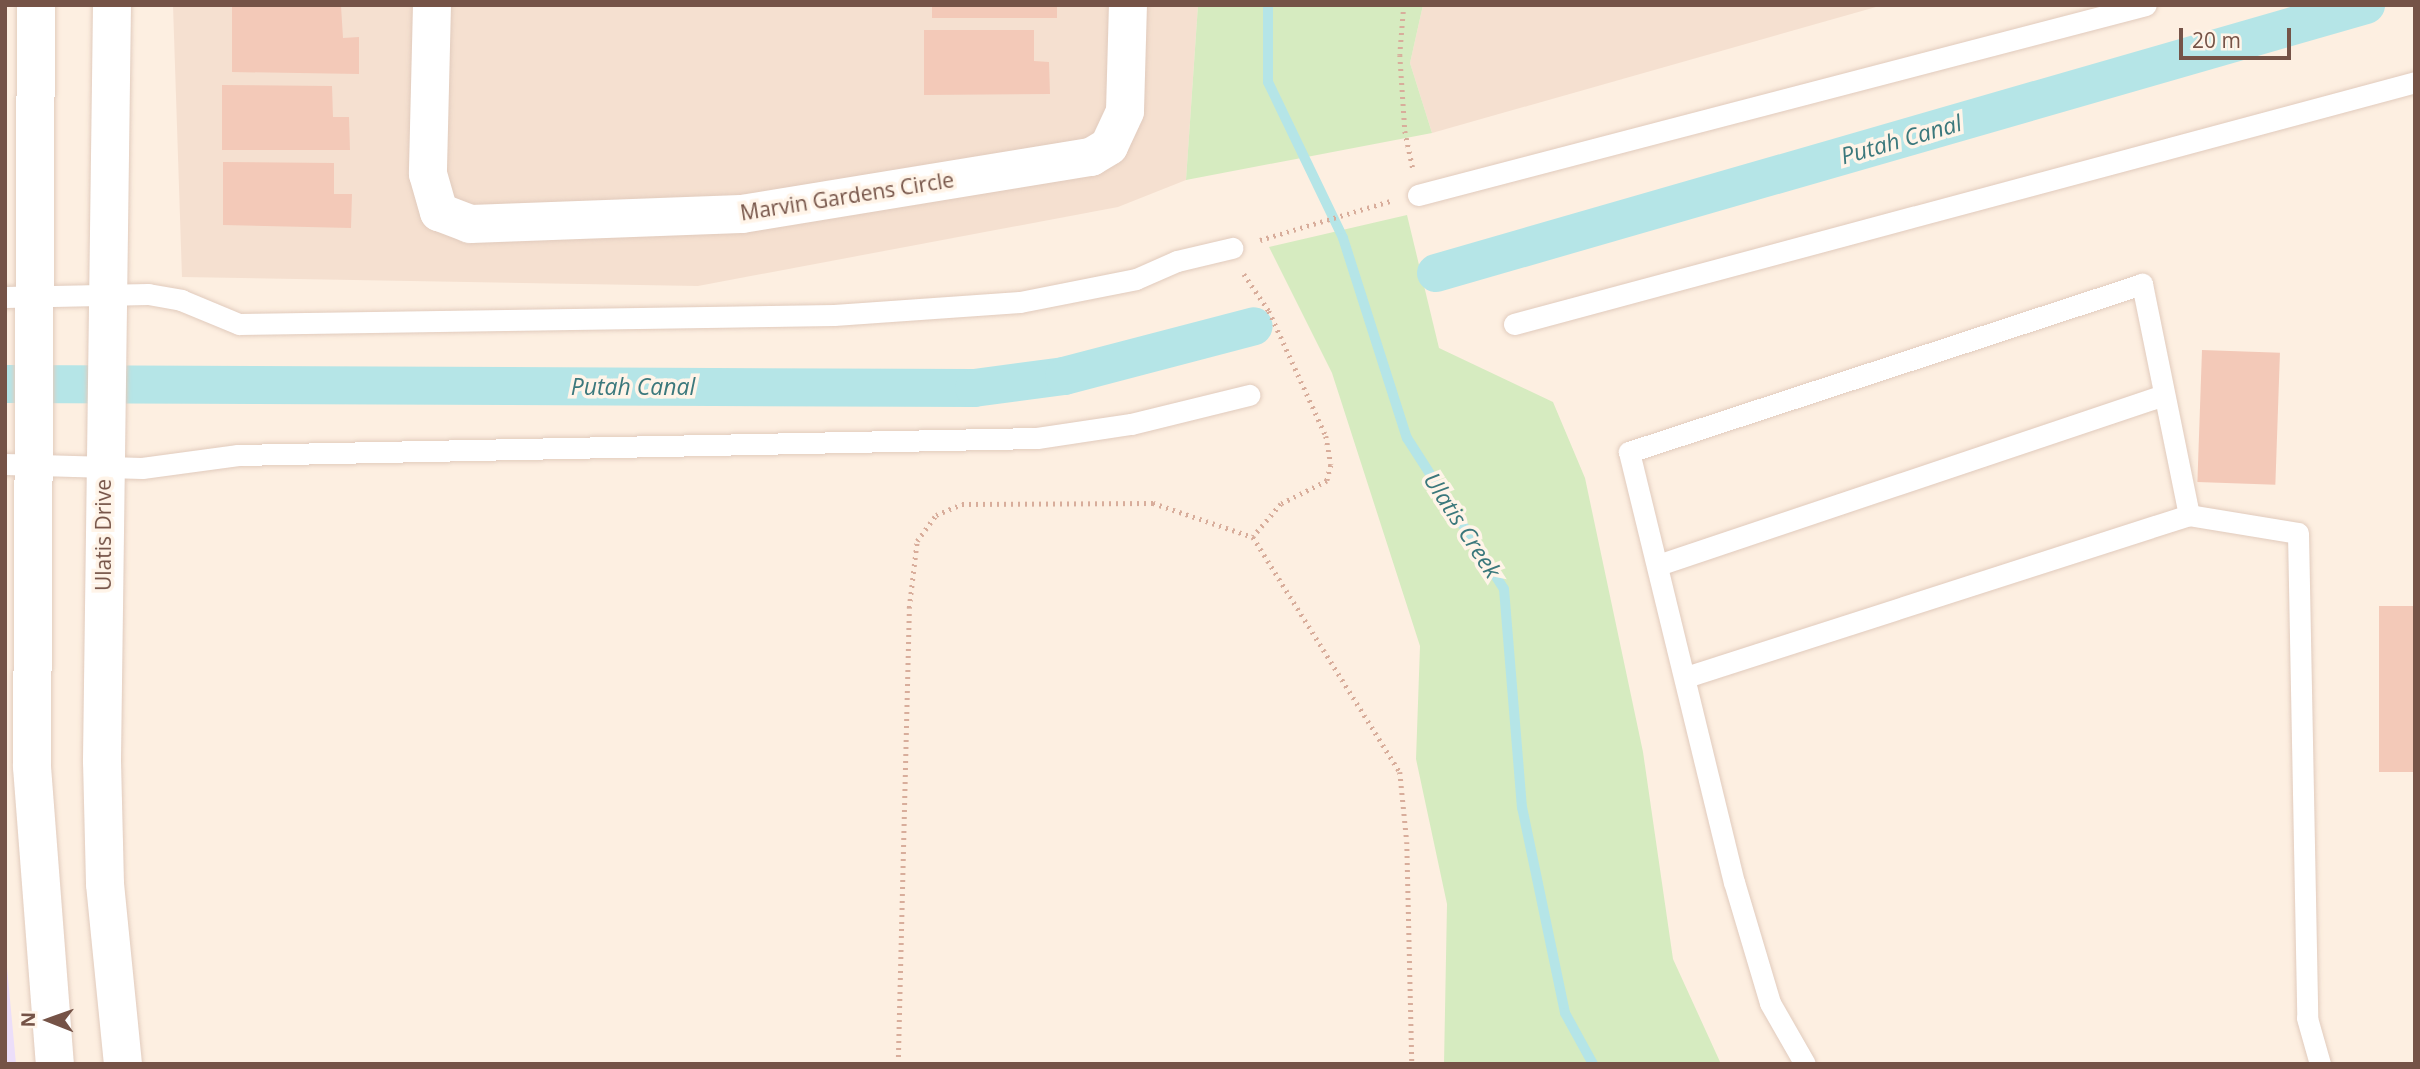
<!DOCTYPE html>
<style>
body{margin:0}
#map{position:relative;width:2420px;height:1069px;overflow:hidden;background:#fdefe1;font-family:"Open Sans",sans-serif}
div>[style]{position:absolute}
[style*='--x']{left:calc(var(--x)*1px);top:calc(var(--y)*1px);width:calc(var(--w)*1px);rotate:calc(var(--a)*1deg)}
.residential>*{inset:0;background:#f5e0d0}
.education>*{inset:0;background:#ecdef9}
.green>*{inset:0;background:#d6ebc0}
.stream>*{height:10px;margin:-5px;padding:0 5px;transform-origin:5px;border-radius:5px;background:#b5e5e7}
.canal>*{height:38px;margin:-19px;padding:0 19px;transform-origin:19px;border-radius:19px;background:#b5e5e7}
.building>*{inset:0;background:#f3c9b8;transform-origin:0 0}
.path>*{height:4.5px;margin-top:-2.25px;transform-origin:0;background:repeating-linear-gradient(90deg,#d8ad9b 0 2px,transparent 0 7px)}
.roads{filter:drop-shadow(0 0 2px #e1cbbd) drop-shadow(0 0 2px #e1cbbd)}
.service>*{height:21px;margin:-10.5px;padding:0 10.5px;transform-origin:10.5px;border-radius:10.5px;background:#fff}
.minor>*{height:38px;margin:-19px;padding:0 19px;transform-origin:19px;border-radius:19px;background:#fff}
.secondary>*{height:38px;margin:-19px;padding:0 19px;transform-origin:19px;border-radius:19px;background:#fff}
span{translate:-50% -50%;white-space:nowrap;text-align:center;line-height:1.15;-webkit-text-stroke:7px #fff4e8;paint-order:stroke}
.street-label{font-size:21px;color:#755347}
.water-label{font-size:23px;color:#3b787c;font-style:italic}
.frame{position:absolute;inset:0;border:7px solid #755347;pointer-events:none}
.north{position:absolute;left:14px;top:985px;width:70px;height:70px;-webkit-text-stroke:5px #fff4e8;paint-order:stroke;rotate:271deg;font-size:19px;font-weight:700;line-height:28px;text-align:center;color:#755347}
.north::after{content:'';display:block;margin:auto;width:24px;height:32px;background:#755347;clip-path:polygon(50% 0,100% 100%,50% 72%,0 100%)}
.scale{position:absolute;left:2179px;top:28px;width:112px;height:32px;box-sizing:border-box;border:4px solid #755347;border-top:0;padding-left:9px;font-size:21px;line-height:24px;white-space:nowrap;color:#755347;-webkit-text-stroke:5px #fff4e8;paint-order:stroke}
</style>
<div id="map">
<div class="residential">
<div style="clip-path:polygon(173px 5px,1198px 5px,1186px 180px,1118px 207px,698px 286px,182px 277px)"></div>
<div style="clip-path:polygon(1423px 5px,1883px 5px,1432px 133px,1410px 63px)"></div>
</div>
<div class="education">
<div style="clip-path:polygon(5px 946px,16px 1064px,5px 1064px)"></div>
</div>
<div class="green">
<div style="clip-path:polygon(1198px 5px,1423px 5px,1410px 63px,1432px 133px,1186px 180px)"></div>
<div style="clip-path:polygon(1407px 215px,1439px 348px,1553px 402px,1585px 478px,1643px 752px,1673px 959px,1721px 1064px,1444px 1064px,1447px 904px,1416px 759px,1420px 646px,1332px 373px,1269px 247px)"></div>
</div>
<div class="stream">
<div style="--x:1268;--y:5;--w:77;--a:90"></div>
<div style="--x:1268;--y:82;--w:173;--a:64.3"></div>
<div style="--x:1343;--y:238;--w:210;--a:72.3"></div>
<div style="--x:1407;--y:438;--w:179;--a:57.3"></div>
<div style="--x:1504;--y:589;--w:219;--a:85.3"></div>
<div style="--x:1522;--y:807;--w:210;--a:78.2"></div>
<div style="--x:1565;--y:1013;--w:58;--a:61.2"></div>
</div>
<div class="canal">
<div style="--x:1436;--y:273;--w:968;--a:-16.08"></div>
<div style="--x:5;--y:384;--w:969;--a:0.24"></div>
<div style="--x:974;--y:388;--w:91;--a:-7.6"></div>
<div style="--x:1064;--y:376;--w:196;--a:-14.7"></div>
</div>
<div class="building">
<div style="clip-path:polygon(232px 5px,341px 6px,343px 38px,359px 37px,359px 74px,232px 72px)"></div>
<div style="left:932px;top:5px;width:125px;height:13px"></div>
<div style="clip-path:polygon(924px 30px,1034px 30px,1034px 61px,1049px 62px,1050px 94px,924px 95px)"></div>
<div style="clip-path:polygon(222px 85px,332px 86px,333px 117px,349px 117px,350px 150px,222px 150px)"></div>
<div style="clip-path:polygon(223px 162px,334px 163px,334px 194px,352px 194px,351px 228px,223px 225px)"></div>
<div style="left:2202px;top:350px;width:78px;height:132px;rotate:2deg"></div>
<div style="left:2379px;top:606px;width:36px;height:166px"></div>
</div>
<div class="path">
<div style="--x:1404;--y:5;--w:50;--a:94.6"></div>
<div style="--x:1400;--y:55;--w:76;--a:86.2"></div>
<div style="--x:1405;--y:131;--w:38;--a:78"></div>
<div style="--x:1260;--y:240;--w:139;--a:-16.7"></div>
<div style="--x:1244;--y:274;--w:45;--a:56"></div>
<div style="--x:1269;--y:311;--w:137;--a:65.5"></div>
<div style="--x:1326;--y:436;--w:29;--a:80"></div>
<div style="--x:1331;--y:465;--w:16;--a:104"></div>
<div style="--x:1327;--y:481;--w:51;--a:153.4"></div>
<div style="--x:1281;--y:504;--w:43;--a:130.3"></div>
<div style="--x:1253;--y:537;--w:277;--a:58"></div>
<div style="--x:1400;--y:772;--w:70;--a:84.3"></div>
<div style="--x:1407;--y:842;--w:222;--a:88.7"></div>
<div style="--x:898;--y:1064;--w:456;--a:-88.6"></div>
<div style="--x:909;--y:608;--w:67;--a:-83.2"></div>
<div style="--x:917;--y:541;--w:32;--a:-54"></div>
<div style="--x:936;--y:515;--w:28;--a:-23"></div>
<div style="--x:962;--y:504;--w:191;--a:-0.3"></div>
<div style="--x:1153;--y:503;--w:106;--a:18.8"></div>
</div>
<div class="roads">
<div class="service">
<div style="--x:1418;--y:195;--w:752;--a:-14.63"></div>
<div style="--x:5;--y:297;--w:143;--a:-1.2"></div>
<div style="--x:148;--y:294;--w:34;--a:10"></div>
<div style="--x:181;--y:300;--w:63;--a:22.5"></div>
<div style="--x:239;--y:324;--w:595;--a:-0.87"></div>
<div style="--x:834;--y:315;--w:186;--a:-4"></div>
<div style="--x:1020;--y:302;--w:118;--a:-11.2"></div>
<div style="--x:1136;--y:279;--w:45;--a:-23.7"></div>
<div style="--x:1177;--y:261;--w:57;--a:-13.3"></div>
<div style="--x:1514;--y:324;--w:933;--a:-15.03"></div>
<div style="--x:5;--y:464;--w:137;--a:1.7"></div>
<div style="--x:142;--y:468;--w:97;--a:-7.7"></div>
<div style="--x:238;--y:455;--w:799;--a:-1.22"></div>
<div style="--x:1037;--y:438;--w:95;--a:-8.5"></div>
<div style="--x:1131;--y:424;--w:122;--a:-13.8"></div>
<div style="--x:2189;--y:515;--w:110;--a:9.4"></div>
<div style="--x:2298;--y:533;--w:485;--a:88.9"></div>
<div style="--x:2307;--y:1018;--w:48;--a:74.2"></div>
<div style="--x:1658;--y:565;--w:534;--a:-18.57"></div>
<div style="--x:1686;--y:677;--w:528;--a:-17.85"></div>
<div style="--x:2189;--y:515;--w:236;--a:-101.5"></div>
<div style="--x:2142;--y:284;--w:540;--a:161.87"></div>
<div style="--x:1629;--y:452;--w:443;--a:76.3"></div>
<div style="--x:1734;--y:882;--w:126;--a:73.4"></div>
<div style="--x:1770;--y:1003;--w:70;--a:60.2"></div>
</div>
<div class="minor">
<div style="--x:432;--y:5;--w:169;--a:91.4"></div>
<div style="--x:428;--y:174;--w:40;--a:74"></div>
<div style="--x:439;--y:212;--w:33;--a:21"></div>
<div style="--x:470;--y:224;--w:272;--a:-2.1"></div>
<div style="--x:742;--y:214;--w:354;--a:-9.3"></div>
<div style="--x:1091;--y:157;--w:21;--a:-31"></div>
<div style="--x:1109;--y:146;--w:38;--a:-65"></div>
<div style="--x:1125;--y:111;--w:106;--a:-88.4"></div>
</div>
<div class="secondary">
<div style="--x:36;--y:5;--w:762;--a:90.3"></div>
<div style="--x:32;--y:767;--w:298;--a:85.6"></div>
<div style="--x:112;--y:5;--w:756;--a:90.76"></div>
<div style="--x:102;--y:761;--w:123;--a:88.6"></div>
<div style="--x:105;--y:884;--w:181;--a:84.3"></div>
</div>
</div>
<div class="street-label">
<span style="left:847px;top:196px;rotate:-9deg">Marvin Gardens Circle</span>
<span style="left:103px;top:535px;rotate:-90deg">Ulatis Drive</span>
</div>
<div class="water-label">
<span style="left:1901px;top:139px;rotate:-16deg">Putah Canal</span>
<span style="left:633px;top:386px">Putah Canal</span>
<span style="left:1463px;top:525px;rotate:57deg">Ulatis Creek</span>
</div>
<div class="frame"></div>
<div class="north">N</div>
<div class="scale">20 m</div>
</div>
